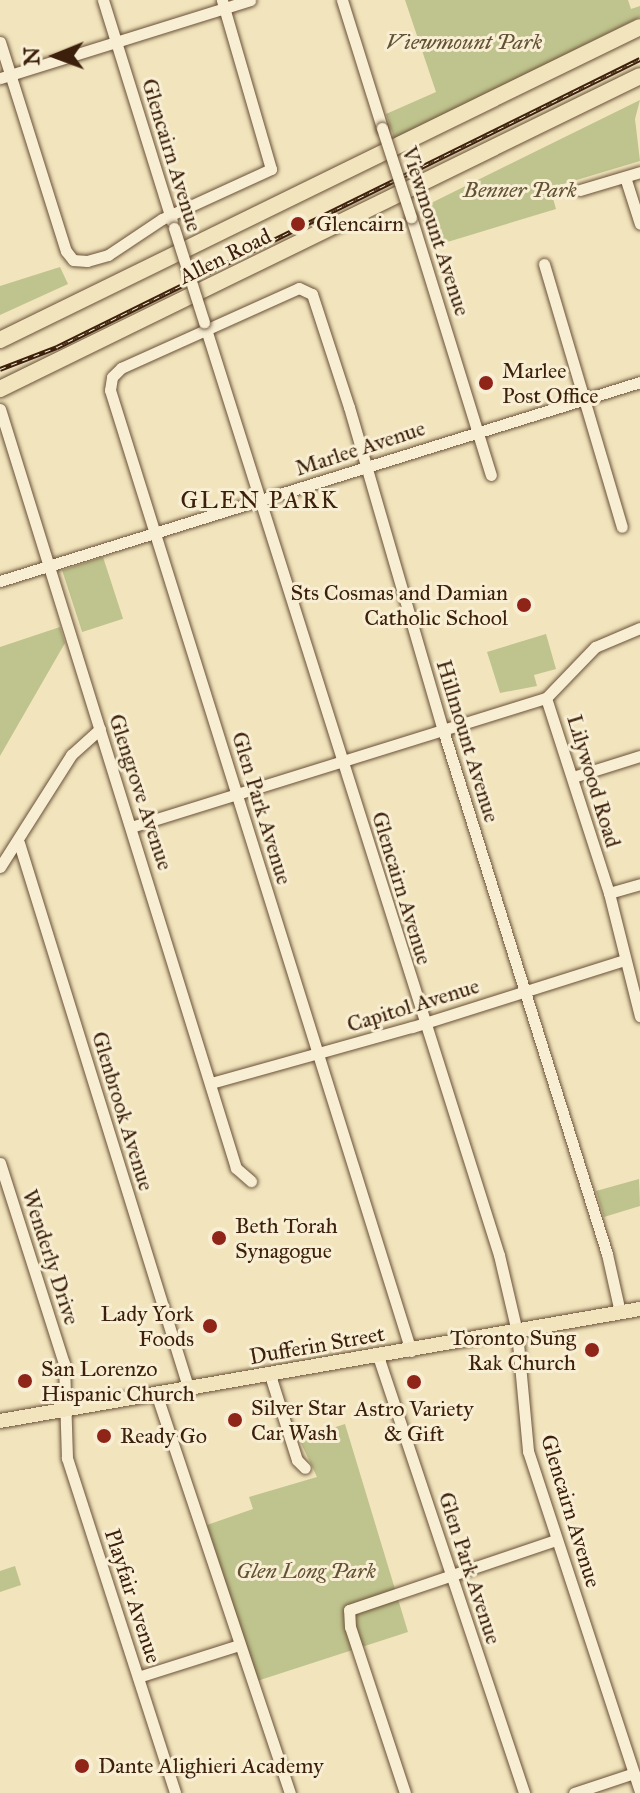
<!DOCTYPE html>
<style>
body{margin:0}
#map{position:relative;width:640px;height:1793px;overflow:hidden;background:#f2e5bd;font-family:"IM FELL Great Primer",serif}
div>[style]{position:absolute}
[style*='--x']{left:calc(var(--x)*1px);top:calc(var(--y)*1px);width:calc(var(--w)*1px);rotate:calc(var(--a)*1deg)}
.green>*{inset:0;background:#bfc38d;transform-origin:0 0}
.roads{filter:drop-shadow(0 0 2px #6a5138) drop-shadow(0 0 2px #6a5138)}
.minor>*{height:11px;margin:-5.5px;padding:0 5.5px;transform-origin:5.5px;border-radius:5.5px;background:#f7eed4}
.major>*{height:14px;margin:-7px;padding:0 7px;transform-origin:7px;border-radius:7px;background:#f2e5bd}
.highway>*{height:16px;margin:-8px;padding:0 8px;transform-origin:8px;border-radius:8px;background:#f2e5bd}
.rail>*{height:5px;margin-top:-2.5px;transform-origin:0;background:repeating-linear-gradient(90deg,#f7eed4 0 6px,#3c200c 0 12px);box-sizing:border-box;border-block:2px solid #3c200c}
.bridges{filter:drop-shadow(0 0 2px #6a5138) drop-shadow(0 0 2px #6a5138)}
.minor-bridge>*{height:11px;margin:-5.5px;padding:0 5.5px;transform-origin:5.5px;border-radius:5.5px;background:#f7eed4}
.dots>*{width:22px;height:22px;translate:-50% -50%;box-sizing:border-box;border:4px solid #f7eed4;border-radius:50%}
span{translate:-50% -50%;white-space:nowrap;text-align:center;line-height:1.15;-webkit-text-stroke:6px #f7eed4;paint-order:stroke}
.park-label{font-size:22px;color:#635133;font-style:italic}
.street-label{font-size:22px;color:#3c200c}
.poi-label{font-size:22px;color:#3c200c}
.left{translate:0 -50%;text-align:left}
.right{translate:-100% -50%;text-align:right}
.neighbourhood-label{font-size:24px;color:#3c200c;letter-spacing:2px}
.north{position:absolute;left:16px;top:16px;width:80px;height:80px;-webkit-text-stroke:6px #f7eed4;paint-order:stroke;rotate:269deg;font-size:22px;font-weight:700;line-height:32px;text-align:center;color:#3c200c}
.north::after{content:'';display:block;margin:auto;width:28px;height:36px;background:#3c200c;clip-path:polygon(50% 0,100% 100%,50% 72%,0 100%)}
</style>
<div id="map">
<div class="green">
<div style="clip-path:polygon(405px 0,628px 0,631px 9px,640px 6px,640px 17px,395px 140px,386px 114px,436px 92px)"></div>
<div style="clip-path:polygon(640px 100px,635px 119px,640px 161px,550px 188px,556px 209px,431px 247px,419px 209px)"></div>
<div style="clip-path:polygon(60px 267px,68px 284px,0 315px,0 286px)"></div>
<div style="left:103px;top:557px;width:65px;height:43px;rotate:72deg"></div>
<div style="clip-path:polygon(60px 627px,65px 643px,0 756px,0 647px)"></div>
<div style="clip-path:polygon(546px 634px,556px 669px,534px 675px,537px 686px,500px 693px,487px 652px)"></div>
<div style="clip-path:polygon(639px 1179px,640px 1206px,604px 1217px,596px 1191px)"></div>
<div style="clip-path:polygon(345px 1424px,408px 1632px,257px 1681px,207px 1525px,253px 1509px,249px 1497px,317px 1477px,299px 1439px)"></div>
<div style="clip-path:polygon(15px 1566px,21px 1585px,0 1592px,0 1571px)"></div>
</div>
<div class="roads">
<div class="minor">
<div style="--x:103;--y:0;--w:232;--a:72.7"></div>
<div style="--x:342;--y:0;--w:134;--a:72.6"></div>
<div style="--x:0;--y:42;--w:219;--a:72.5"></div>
<div style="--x:66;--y:251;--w:11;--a:52"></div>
<div style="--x:73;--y:260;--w:14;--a:4"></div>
<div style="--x:87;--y:261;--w:22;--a:-16"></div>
<div style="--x:108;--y:255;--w:65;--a:-33.7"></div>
<div style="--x:162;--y:219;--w:120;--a:-24.6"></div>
<div style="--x:271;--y:169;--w:176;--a:-106.2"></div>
<div style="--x:0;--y:78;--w:262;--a:-17.3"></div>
<div style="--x:625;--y:177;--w:49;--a:72.3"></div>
<div style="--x:580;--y:190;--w:63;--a:-16.7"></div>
<div style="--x:411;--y:217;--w:270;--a:72.8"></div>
<div style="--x:544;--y:264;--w:274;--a:73.5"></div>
<div style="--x:205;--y:326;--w:974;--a:72.44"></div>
<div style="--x:499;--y:1255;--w:79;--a:76.8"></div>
<div style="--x:517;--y:1332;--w:120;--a:84.7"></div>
<div style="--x:528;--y:1451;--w:359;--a:71.8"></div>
<div style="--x:0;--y:409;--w:795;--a:72.73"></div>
<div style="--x:236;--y:1168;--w:20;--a:41"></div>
<div style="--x:0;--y:581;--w:670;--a:-17.27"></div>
<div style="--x:546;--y:698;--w:205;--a:72.1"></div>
<div style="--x:609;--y:893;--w:127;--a:75.9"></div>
<div style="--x:573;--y:777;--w:70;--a:-17.4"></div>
<div style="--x:131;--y:827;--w:435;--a:-17.3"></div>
<div style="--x:546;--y:698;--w:71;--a:-46.1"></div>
<div style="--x:595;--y:647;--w:49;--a:-22.9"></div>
<div style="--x:19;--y:843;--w:573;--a:72.74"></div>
<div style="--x:0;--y:867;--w:133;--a:-57.6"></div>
<div style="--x:71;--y:755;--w:39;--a:-42"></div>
<div style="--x:609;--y:893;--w:32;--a:-16"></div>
<div style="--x:211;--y:1083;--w:209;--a:-15.6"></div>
<div style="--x:412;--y:1027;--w:223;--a:-17.5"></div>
<div style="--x:0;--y:1163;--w:210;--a:72.3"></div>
<div style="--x:64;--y:1363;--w:95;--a:88.2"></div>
<div style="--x:67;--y:1458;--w:352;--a:72.1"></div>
<div style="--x:411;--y:1351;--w:1007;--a:-107.39"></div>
<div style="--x:110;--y:390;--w:13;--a:-81"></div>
<div style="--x:112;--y:377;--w:13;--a:-45"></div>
<div style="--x:121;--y:368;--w:195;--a:-24.2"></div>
<div style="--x:299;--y:288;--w:14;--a:25"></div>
<div style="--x:312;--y:294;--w:119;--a:71.9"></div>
<div style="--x:349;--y:407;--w:336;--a:73.8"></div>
<div style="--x:443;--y:730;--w:549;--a:72.62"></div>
<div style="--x:607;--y:1254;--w:59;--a:77.4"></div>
<div style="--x:378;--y:1356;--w:461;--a:71.5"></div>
<div style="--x:270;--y:1375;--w:89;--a:72.4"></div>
<div style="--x:297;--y:1460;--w:11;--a:45"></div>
<div style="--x:157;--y:1396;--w:419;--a:71.5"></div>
<div style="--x:138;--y:1677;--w:106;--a:-17.6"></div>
<div style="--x:405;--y:1793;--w:175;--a:-108.3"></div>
<div style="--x:350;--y:1627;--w:17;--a:-93"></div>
<div style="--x:349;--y:1610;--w:219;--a:-18.7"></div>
<div style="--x:574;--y:1793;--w:63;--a:-18.4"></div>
</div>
<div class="major">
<div style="--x:0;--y:1421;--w:650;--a:-9.93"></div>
</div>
<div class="highway">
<div style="--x:0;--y:340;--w:712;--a:-26.06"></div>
<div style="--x:0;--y:389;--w:712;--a:-26.06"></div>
</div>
</div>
<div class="rail">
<div style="--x:0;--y:369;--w:61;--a:-21.1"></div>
<div style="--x:57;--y:347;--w:650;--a:-26.29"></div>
</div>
<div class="bridges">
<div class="minor-bridge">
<div style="--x:382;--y:128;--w:94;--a:72"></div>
<div style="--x:174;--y:228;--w:99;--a:72.3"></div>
</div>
</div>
<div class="dots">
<div style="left:298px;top:224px;background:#8f2418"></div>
<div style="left:486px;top:383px;background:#8f2418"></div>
<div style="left:524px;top:605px;background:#8f2418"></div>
<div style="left:219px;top:1238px;background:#8f2418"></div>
<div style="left:210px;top:1326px;background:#8f2418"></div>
<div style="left:592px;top:1350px;background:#8f2418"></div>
<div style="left:25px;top:1381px;background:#8f2418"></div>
<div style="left:414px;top:1382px;background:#8f2418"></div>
<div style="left:235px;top:1420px;background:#8f2418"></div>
<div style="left:104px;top:1436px;background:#8f2418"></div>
<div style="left:82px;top:1766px;background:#8f2418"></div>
</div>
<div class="park-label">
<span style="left:464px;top:42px">Viewmount Park</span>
<span style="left:520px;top:190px">Benner Park</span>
<span style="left:306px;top:1571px">Glen Long Park</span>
</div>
<div class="street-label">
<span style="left:172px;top:155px;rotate:73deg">Glencairn Avenue</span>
<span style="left:436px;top:231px;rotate:72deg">Viewmount Avenue</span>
<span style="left:225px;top:256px;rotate:-26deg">Allen Road</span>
<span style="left:360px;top:448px;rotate:-18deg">Marlee Avenue</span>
<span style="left:468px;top:741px;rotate:73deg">Hillmount Avenue</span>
<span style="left:594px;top:781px;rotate:73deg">Lilywood Road</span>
<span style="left:141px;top:792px;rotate:72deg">Glengrove Avenue</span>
<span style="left:262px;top:808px;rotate:73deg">Glen Park Avenue</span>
<span style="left:402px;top:888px;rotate:73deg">Glencairn Avenue</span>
<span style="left:413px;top:1005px;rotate:-17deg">Capitol Avenue</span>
<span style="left:123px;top:1111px;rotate:73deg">Glenbrook Avenue</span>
<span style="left:51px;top:1257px;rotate:72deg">Wenderly Drive</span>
<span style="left:317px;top:1345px;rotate:-10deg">Dufferin Street</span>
<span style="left:571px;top:1511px;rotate:73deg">Glencairn Avenue</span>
<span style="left:470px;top:1568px;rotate:72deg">Glen Park Avenue</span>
<span style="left:133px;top:1596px;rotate:72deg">Playfair Avenue</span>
</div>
<div class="poi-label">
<span class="left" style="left:316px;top:224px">Glencairn</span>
<span class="left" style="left:502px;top:383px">Marlee<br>Post Office</span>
<span class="right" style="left:508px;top:605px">Sts Cosmas and Damian<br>Catholic School</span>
<span class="left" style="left:235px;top:1238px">Beth Torah<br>Synagogue</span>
<span class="right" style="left:194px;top:1326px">Lady York<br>Foods</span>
<span class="right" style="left:576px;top:1350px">Toronto Sung<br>Rak Church</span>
<span class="left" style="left:41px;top:1381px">San Lorenzo<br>Hispanic Church</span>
<span class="left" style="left:251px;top:1420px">Silver Star<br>Car Wash</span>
<span style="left:414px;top:1421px">Astro Variety<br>&amp; Gift</span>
<span class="left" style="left:120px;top:1436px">Ready Go</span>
<span class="left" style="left:98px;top:1766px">Dante Alighieri Academy</span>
</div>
<div class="neighbourhood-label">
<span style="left:260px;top:501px">GLEN PARK</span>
</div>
<div class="north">N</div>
</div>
